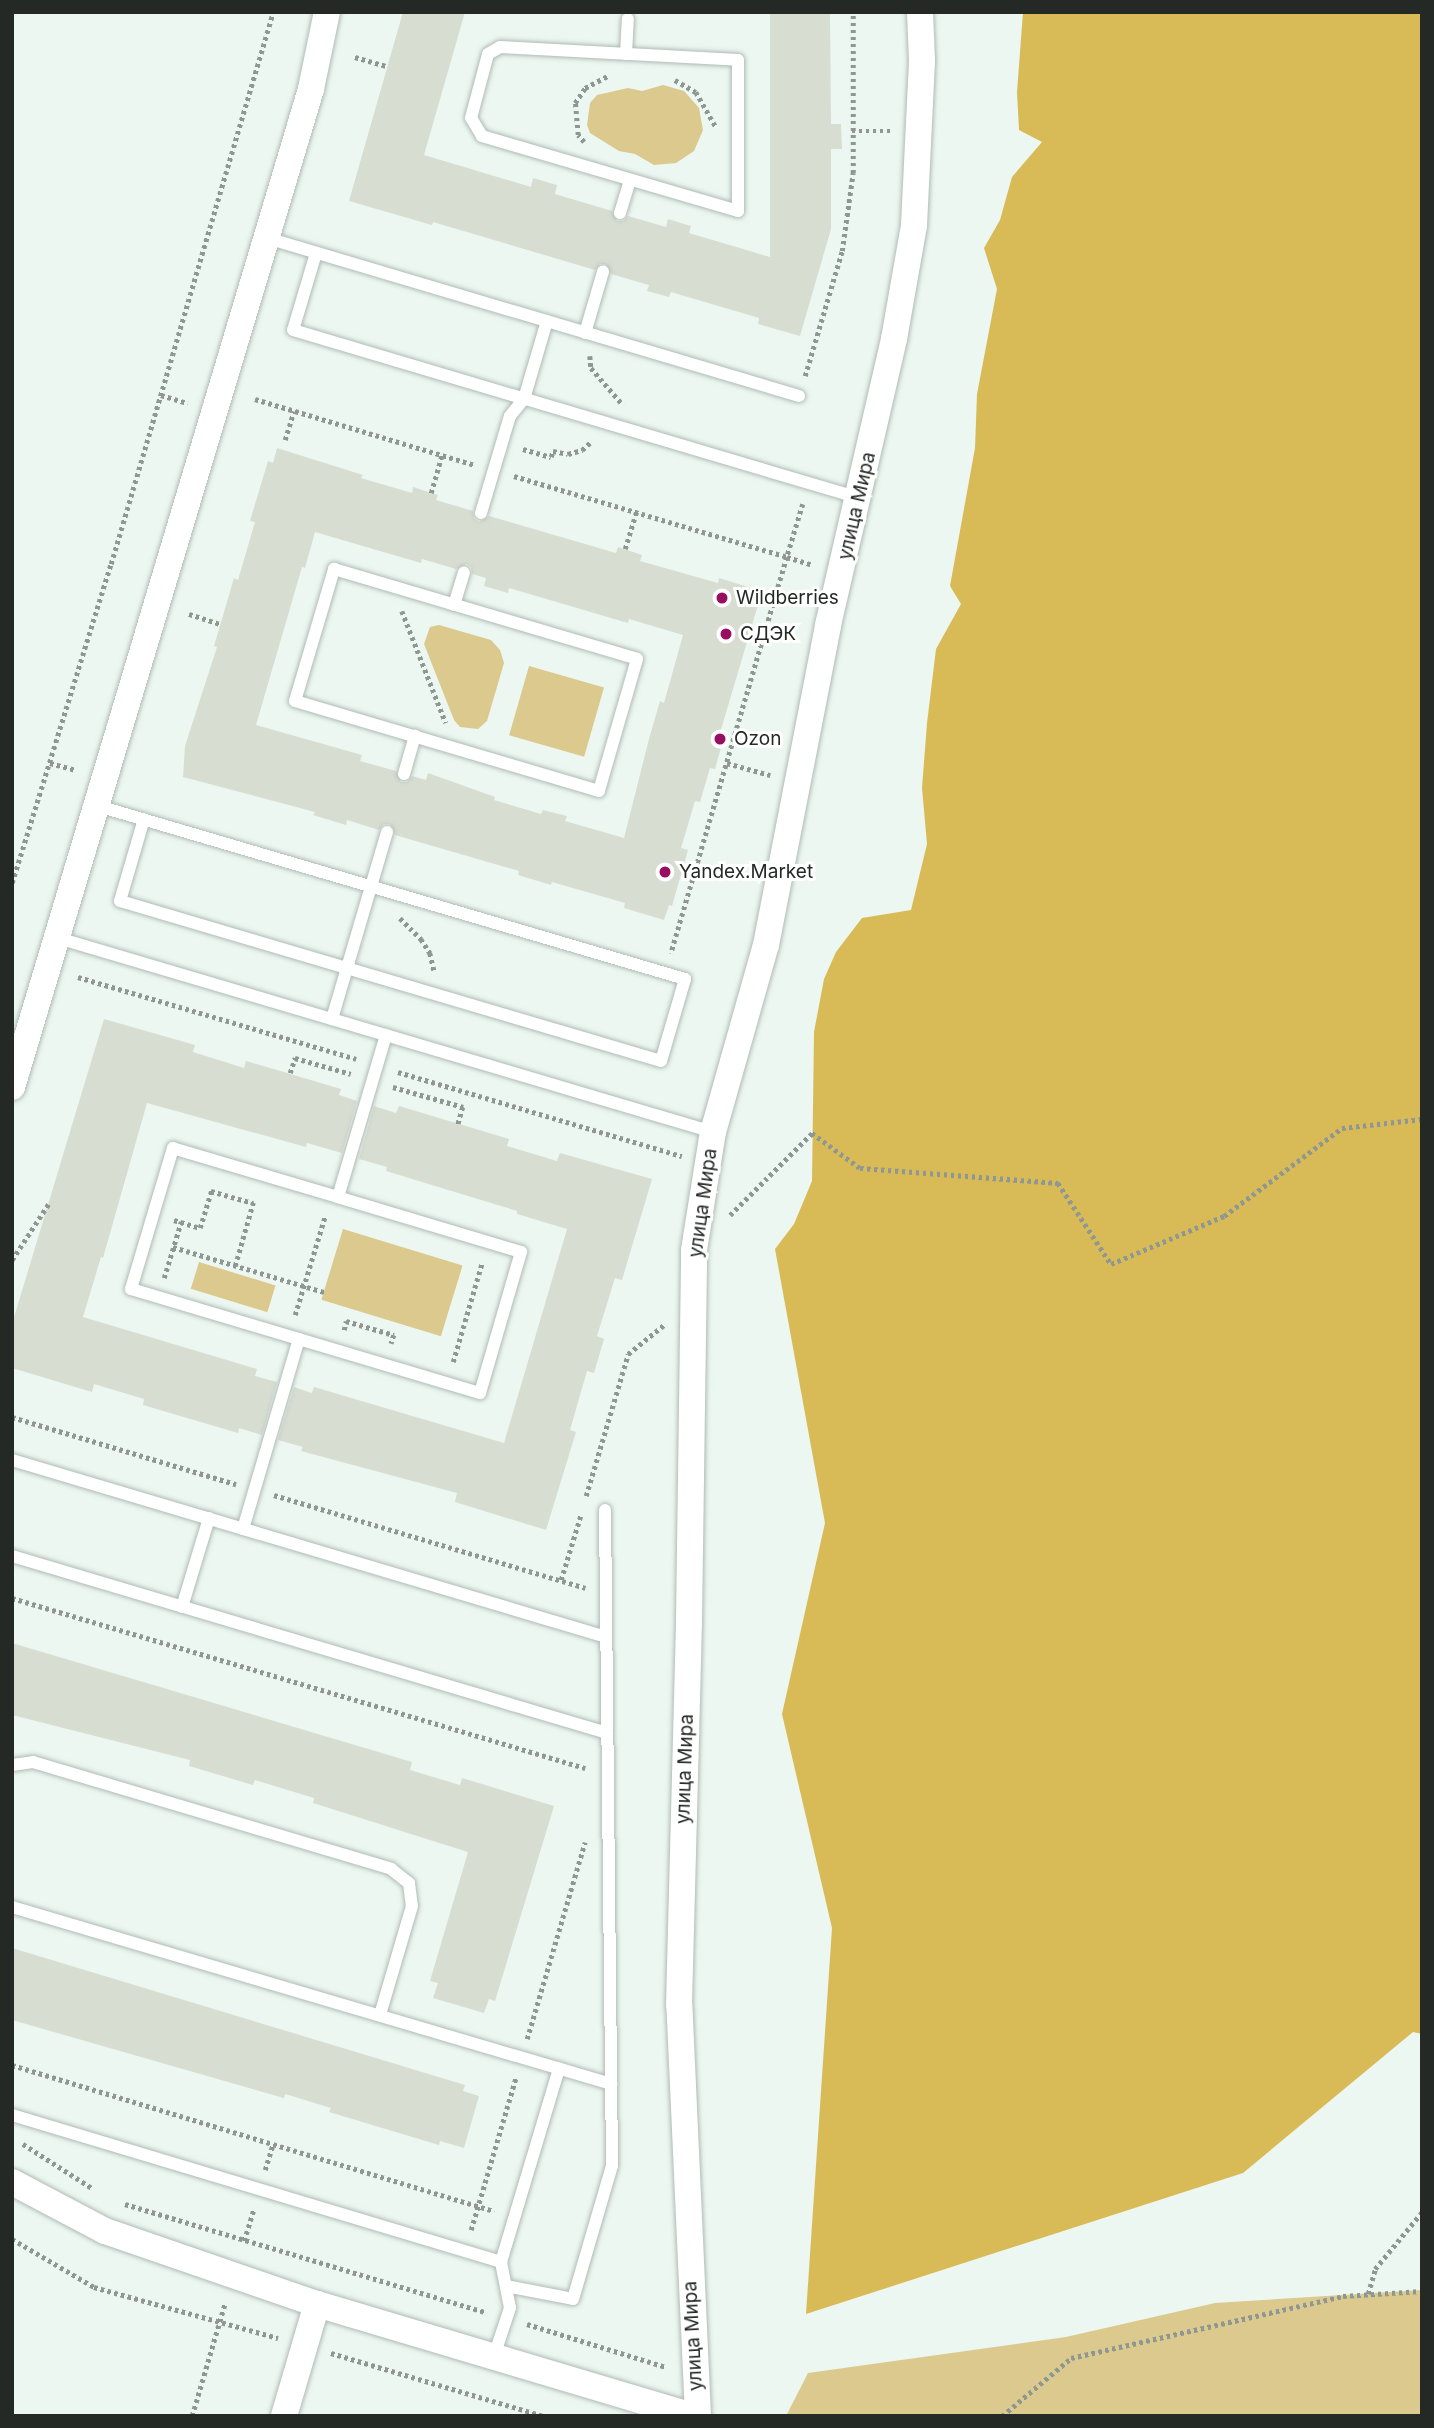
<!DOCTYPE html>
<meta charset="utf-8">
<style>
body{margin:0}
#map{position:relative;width:1434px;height:2428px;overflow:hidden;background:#ebf7f0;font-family:Inter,sans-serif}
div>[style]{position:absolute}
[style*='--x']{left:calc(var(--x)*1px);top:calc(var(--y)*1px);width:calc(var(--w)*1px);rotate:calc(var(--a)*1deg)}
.green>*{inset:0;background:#dcc98d;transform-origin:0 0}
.forest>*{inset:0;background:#d8bb57}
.building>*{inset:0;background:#d8ddd2}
.path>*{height:4.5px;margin-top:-2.25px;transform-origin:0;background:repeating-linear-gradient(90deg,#8f9792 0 3.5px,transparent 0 7px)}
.roads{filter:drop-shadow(0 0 2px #b0bbb5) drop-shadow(0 0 2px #b0bbb5)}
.lane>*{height:12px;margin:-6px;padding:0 6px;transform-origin:6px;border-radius:6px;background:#fff}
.street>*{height:26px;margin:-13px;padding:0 13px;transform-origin:13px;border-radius:13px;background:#fff}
.dots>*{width:19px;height:19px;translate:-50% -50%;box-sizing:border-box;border:4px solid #fff;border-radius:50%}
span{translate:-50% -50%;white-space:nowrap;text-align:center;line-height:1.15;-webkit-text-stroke:6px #fff;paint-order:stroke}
.street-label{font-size:19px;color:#252926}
.poi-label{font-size:19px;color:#252926}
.left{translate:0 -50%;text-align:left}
.frame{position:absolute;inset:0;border:14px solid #252926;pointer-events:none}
</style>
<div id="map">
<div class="green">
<div style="clip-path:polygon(663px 85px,684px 91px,699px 108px,703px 130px,694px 151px,676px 163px,654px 165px,635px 154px,619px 151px,590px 133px,587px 125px,590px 103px,597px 95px,628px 88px,642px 91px)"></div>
<div style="clip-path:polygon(439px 625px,491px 640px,500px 650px,504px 663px,487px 721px,478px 729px,460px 727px,454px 720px,424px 644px,430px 627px)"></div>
<div style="left:529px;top:666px;width:78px;height:72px;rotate:16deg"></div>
<div style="left:343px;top:1229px;width:125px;height:74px;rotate:17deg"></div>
<div style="left:199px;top:1262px;width:80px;height:28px;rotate:17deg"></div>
<div style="clip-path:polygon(1422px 2290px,1422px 2416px,786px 2416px,808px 2373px,1066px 2337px,1215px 2303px)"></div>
</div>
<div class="forest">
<div style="clip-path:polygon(1023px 12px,1422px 12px,1422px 2034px,1413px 2032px,1243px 2173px,806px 2314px,832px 1928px,782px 1714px,825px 1523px,775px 1249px,794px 1224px,812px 1181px,814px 1032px,824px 979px,836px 952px,862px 918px,911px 910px,927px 844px,922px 788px,927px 723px,936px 649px,961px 604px,950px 586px,975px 448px,977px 394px,997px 289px,984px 248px,1000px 220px,1012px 177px,1042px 142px,1019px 130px,1017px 92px)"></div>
</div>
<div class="building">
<div style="clip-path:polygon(403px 12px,465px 12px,424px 155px,531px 187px,533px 178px,557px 185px,555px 194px,612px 211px,617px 221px,623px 221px,628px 216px,666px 227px,668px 219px,691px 226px,689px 233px,770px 257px,770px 12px,830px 12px,831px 124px,841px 124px,842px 149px,831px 149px,831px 229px,800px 336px,758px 324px,759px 318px,671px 292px,669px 297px,647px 291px,649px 285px,611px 274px,606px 264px,600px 264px,595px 270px,433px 222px,432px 225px,349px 201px)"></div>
<div style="clip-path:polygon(evenodd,277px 448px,363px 475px,361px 478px,412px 493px,413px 487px,438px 495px,436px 500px,473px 511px,474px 518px,479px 522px,489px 516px,616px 553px,618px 547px,642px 555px,640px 561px,718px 583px,719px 578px,758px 590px,755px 604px,758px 605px,717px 743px,722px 744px,715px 769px,710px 768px,700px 802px,695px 801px,681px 848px,688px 850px,672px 906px,669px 905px,664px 920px,624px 908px,625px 903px,552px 882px,551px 885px,518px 875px,519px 871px,395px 835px,390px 824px,384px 824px,379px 830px,347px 820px,346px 825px,313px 815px,315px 812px,183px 777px,185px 746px,217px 647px,214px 646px,234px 578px,238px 580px,255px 522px,250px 521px,268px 461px,273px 463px,277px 448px,315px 532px,421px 563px,422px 559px,456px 569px,466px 564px,471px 567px,472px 574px,486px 578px,484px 586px,508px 593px,509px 588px,628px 623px,629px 619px,683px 635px,664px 703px,660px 701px,649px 739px,624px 838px,565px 821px,567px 816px,543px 810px,541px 814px,494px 800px,495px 797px,428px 773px,426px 780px,412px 776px,407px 782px,401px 782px,396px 771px,360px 761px,362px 755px,256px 725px,302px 567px,305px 568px,315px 532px)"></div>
<div style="clip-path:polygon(104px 1019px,195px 1045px,193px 1052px,244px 1068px,246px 1061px,341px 1089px,339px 1095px,357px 1101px,342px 1153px,307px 1143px,306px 1147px,147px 1103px,103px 1258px,101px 1257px,83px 1317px,257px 1369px,255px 1376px,277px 1382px,262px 1435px,239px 1428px,238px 1433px,143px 1405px,144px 1399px,94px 1384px,92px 1392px,12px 1368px,12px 1324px)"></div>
<div style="clip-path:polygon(374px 1106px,396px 1113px,399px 1106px,509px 1139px,507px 1146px,557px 1161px,560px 1153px,652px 1179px,622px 1280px,615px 1278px,597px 1336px,604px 1339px,594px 1373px,587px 1371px,570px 1430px,576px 1432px,546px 1530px,455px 1502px,457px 1493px,301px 1451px,303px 1447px,278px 1440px,294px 1387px,312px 1393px,314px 1387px,504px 1443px,567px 1229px,517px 1214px,517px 1211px,386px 1171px,387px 1167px,359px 1159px)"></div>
<div style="clip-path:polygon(12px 1643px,412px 1762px,410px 1770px,460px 1785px,462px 1778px,554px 1806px,495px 2001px,489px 1999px,484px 2013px,433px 1998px,438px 1983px,430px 1981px,468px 1852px,313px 1803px,314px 1798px,255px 1780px,253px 1785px,189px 1766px,190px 1760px,12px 1715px)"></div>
<div style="clip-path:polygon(12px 1948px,465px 2085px,463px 2091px,479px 2096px,464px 2148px,440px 2141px,439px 2145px,329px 2112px,331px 2108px,285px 2094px,284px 2098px,12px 2020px)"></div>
</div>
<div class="path">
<div style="--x:355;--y:57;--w:33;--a:16"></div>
<div style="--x:675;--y:80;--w:24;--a:30"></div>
<div style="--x:696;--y:92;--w:40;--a:60.3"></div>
<div style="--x:852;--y:131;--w:38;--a:0"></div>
<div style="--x:584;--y:142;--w:9;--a:-131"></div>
<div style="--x:578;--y:135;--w:32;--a:-95"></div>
<div style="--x:575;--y:103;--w:18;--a:-56"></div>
<div style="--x:585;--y:88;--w:26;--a:-28"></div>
<div style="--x:590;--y:356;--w:12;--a:85"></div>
<div style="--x:591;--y:368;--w:49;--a:49.1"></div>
<div style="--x:805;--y:376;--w:130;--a:-73.5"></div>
<div style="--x:842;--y:251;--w:79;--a:-82"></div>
<div style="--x:853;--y:173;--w:161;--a:-90"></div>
<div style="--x:161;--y:395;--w:28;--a:17"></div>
<div style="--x:255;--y:399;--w:230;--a:16.7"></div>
<div style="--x:285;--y:440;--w:30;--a:-73"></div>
<div style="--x:523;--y:449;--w:29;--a:16"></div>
<div style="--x:551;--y:457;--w:6;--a:-72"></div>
<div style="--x:553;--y:451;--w:15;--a:11"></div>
<div style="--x:568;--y:454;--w:15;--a:-16"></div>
<div style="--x:582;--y:450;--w:12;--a:-42"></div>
<div style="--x:514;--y:476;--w:285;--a:16.5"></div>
<div style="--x:787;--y:557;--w:413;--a:106.3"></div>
<div style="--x:431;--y:493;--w:40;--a:-74"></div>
<div style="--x:803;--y:504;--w:55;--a:106.8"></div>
<div style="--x:787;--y:557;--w:27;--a:17"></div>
<div style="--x:625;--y:549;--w:39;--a:-73"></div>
<div style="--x:402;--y:611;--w:120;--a:68.6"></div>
<div style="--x:189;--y:614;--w:33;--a:18"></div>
<div style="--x:50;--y:763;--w:27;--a:15"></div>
<div style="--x:727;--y:763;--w:45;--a:15.6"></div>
<div style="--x:12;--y:883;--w:334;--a:-72.8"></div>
<div style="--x:111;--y:564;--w:575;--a:-73.64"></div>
<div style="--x:400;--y:918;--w:30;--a:45"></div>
<div style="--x:421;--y:939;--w:17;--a:57"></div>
<div style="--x:430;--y:953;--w:18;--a:77"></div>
<div style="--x:78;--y:977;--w:290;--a:16.4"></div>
<div style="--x:398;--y:1072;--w:296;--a:16.5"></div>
<div style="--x:290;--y:1073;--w:16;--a:-72"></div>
<div style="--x:295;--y:1058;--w:58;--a:15.9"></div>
<div style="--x:393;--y:1087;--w:73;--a:15.9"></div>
<div style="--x:463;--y:1107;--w:18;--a:106"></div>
<div style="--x:730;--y:1215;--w:116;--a:-45"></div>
<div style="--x:812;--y:1133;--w:59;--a:36.1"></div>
<div style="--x:860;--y:1168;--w:199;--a:4.3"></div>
<div style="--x:1058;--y:1183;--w:97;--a:56.8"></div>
<div style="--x:1111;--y:1264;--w:123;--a:-23"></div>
<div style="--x:1224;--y:1216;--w:147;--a:-36.7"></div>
<div style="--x:1342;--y:1128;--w:81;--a:-6.4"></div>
<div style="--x:174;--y:1220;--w:27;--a:17"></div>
<div style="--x:200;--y:1228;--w:39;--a:-73"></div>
<div style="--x:211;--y:1191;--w:44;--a:15.9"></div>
<div style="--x:173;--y:1247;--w:158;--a:16.6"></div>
<div style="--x:12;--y:1260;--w:68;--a:-57"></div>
<div style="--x:235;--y:1266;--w:66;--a:-74.1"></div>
<div style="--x:164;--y:1278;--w:59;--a:-73.1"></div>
<div style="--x:295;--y:1315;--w:103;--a:-73.1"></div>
<div style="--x:344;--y:1330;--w:9;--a:-77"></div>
<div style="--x:346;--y:1321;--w:50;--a:16.3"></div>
<div style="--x:394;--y:1335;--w:9;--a:108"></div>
<div style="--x:453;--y:1362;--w:103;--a:-73.7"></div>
<div style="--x:12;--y:1417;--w:234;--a:16.7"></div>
<div style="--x:274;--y:1495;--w:325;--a:16.6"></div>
<div style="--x:586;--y:1496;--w:148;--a:-73.5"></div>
<div style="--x:628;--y:1354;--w:46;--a:-38.9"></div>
<div style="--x:561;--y:1580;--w:69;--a:-73.1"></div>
<div style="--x:12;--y:1598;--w:598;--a:16.52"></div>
<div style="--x:527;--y:2039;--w:205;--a:-73.6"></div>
<div style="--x:12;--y:2065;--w:504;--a:16.85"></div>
<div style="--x:23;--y:2144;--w:82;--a:32.5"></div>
<div style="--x:265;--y:2170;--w:27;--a:-73"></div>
<div style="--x:125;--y:2204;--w:376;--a:16.7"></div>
<div style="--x:471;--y:2230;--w:159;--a:-73.6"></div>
<div style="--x:12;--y:2239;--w:95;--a:30.3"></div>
<div style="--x:94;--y:2287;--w:191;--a:15.5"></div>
<div style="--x:244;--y:2241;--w:34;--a:-73"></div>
<div style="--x:1368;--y:2294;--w:26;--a:-74"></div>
<div style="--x:1375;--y:2269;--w:74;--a:-50.5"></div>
<div style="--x:527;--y:2324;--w:145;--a:17.2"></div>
<div style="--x:331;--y:2353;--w:222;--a:16.5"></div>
<div style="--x:192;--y:2416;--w:118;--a:-73.7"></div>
<div style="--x:1002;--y:2416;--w:90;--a:-40"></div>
<div style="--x:1071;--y:2358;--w:279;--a:-12.8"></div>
<div style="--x:1343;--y:2296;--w:79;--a:-3.6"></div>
</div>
<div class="roads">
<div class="lane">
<div style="--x:500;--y:47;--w:238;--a:3.1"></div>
<div style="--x:738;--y:60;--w:151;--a:90"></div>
<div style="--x:738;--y:211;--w:267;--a:-163.7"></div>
<div style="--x:482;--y:136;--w:21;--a:-121"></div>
<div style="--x:471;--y:118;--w:66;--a:-75.1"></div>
<div style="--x:488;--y:54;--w:14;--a:-30"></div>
<div style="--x:626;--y:54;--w:35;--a:-87"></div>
<div style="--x:620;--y:213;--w:34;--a:-73"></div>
<div style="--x:267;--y:238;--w:555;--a:16.54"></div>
<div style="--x:316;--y:253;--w:80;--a:106.6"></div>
<div style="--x:293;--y:330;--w:590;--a:16.53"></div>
<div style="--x:585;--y:333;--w:64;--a:-73.6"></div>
<div style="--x:481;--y:513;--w:101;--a:-73.4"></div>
<div style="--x:510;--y:416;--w:22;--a:-51"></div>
<div style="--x:524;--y:399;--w:81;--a:-73.6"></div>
<div style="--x:334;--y:569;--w:316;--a:16.5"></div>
<div style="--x:637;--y:659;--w:137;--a:106.1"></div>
<div style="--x:599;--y:791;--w:317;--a:-163.5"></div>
<div style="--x:295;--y:701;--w:138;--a:-73.5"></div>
<div style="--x:454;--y:605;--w:34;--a:-73"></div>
<div style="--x:404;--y:774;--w:40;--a:-74"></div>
<div style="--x:98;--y:806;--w:612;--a:16.42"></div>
<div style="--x:685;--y:979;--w:85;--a:106.3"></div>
<div style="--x:661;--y:1061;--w:564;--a:-163.52"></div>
<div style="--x:120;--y:901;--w:85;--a:-73.7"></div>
<div style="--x:58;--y:938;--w:683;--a:16.5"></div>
<div style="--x:332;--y:1019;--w:195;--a:-73.6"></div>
<div style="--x:338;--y:1197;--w:172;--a:-163.5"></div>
<div style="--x:173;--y:1148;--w:147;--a:106.6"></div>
<div style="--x:131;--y:1289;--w:364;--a:16.6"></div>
<div style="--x:480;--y:1393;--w:147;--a:-73.8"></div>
<div style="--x:521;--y:1252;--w:191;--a:-163.3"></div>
<div style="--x:338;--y:1197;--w:169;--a:-73.5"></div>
<div style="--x:12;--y:1460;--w:620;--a:16.59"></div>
<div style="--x:243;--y:1529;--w:198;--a:-73.6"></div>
<div style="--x:12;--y:1556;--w:621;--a:16.57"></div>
<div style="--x:182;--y:1607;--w:93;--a:-73.1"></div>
<div style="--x:12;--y:1765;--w:21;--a:-8"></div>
<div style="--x:33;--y:1762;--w:374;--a:16.6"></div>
<div style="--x:391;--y:1869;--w:23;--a:38"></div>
<div style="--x:409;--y:1883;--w:23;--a:83"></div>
<div style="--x:412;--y:1906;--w:114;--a:106.4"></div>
<div style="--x:12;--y:1907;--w:625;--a:16.46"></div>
<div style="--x:12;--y:2115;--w:511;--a:16.73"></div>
<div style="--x:501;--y:2262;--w:202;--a:-73.3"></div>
<div style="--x:506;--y:2286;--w:68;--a:11"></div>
<div style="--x:573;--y:2299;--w:139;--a:-73.7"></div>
<div style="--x:612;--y:2166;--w:656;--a:-90.61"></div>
<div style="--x:494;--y:2356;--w:51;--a:-71.6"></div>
<div style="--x:510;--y:2308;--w:47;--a:-101.1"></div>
</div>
<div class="street">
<div style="--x:12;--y:1087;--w:1042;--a:-73.32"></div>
<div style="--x:311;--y:89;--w:79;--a:-78.3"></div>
<div style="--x:12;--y:2182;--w:105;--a:27.8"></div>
<div style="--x:105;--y:2231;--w:224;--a:19"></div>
<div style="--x:317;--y:2304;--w:392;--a:16.6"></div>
<div style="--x:284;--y:2416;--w:117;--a:-73.6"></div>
<div style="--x:698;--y:2416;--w:411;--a:-92.6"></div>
<div style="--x:679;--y:2005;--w:384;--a:-88.5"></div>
<div style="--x:689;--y:1621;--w:371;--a:-89.2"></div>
<div style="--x:694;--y:1250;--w:120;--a:-80.9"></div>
<div style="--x:713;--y:1132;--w:194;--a:-74.2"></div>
<div style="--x:766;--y:945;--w:326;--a:-79"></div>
<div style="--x:828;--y:625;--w:294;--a:-77"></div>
<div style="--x:894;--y:339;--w:116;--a:-80"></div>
<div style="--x:914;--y:225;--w:165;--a:-87.2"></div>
<div style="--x:922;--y:60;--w:48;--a:-92.4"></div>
</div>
</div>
<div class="dots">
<div style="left:722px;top:598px;background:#980e61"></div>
<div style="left:726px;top:634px;background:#980e61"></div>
<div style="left:720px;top:739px;background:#980e61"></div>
<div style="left:665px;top:872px;background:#980e61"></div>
</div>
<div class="street-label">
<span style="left:857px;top:506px;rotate:-77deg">улица Мира</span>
<span style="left:703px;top:1203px;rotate:-82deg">улица Мира</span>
<span style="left:685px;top:1769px;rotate:-88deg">улица Мира</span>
<span style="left:693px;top:2336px;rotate:-93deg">улица Мира</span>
</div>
<div class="poi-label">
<span class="left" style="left:736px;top:598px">Wildberries</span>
<span class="left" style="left:740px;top:634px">СДЭК</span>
<span class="left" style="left:734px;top:739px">Ozon</span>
<span class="left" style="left:679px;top:872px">Yandex.Market</span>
</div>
<div class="frame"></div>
</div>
